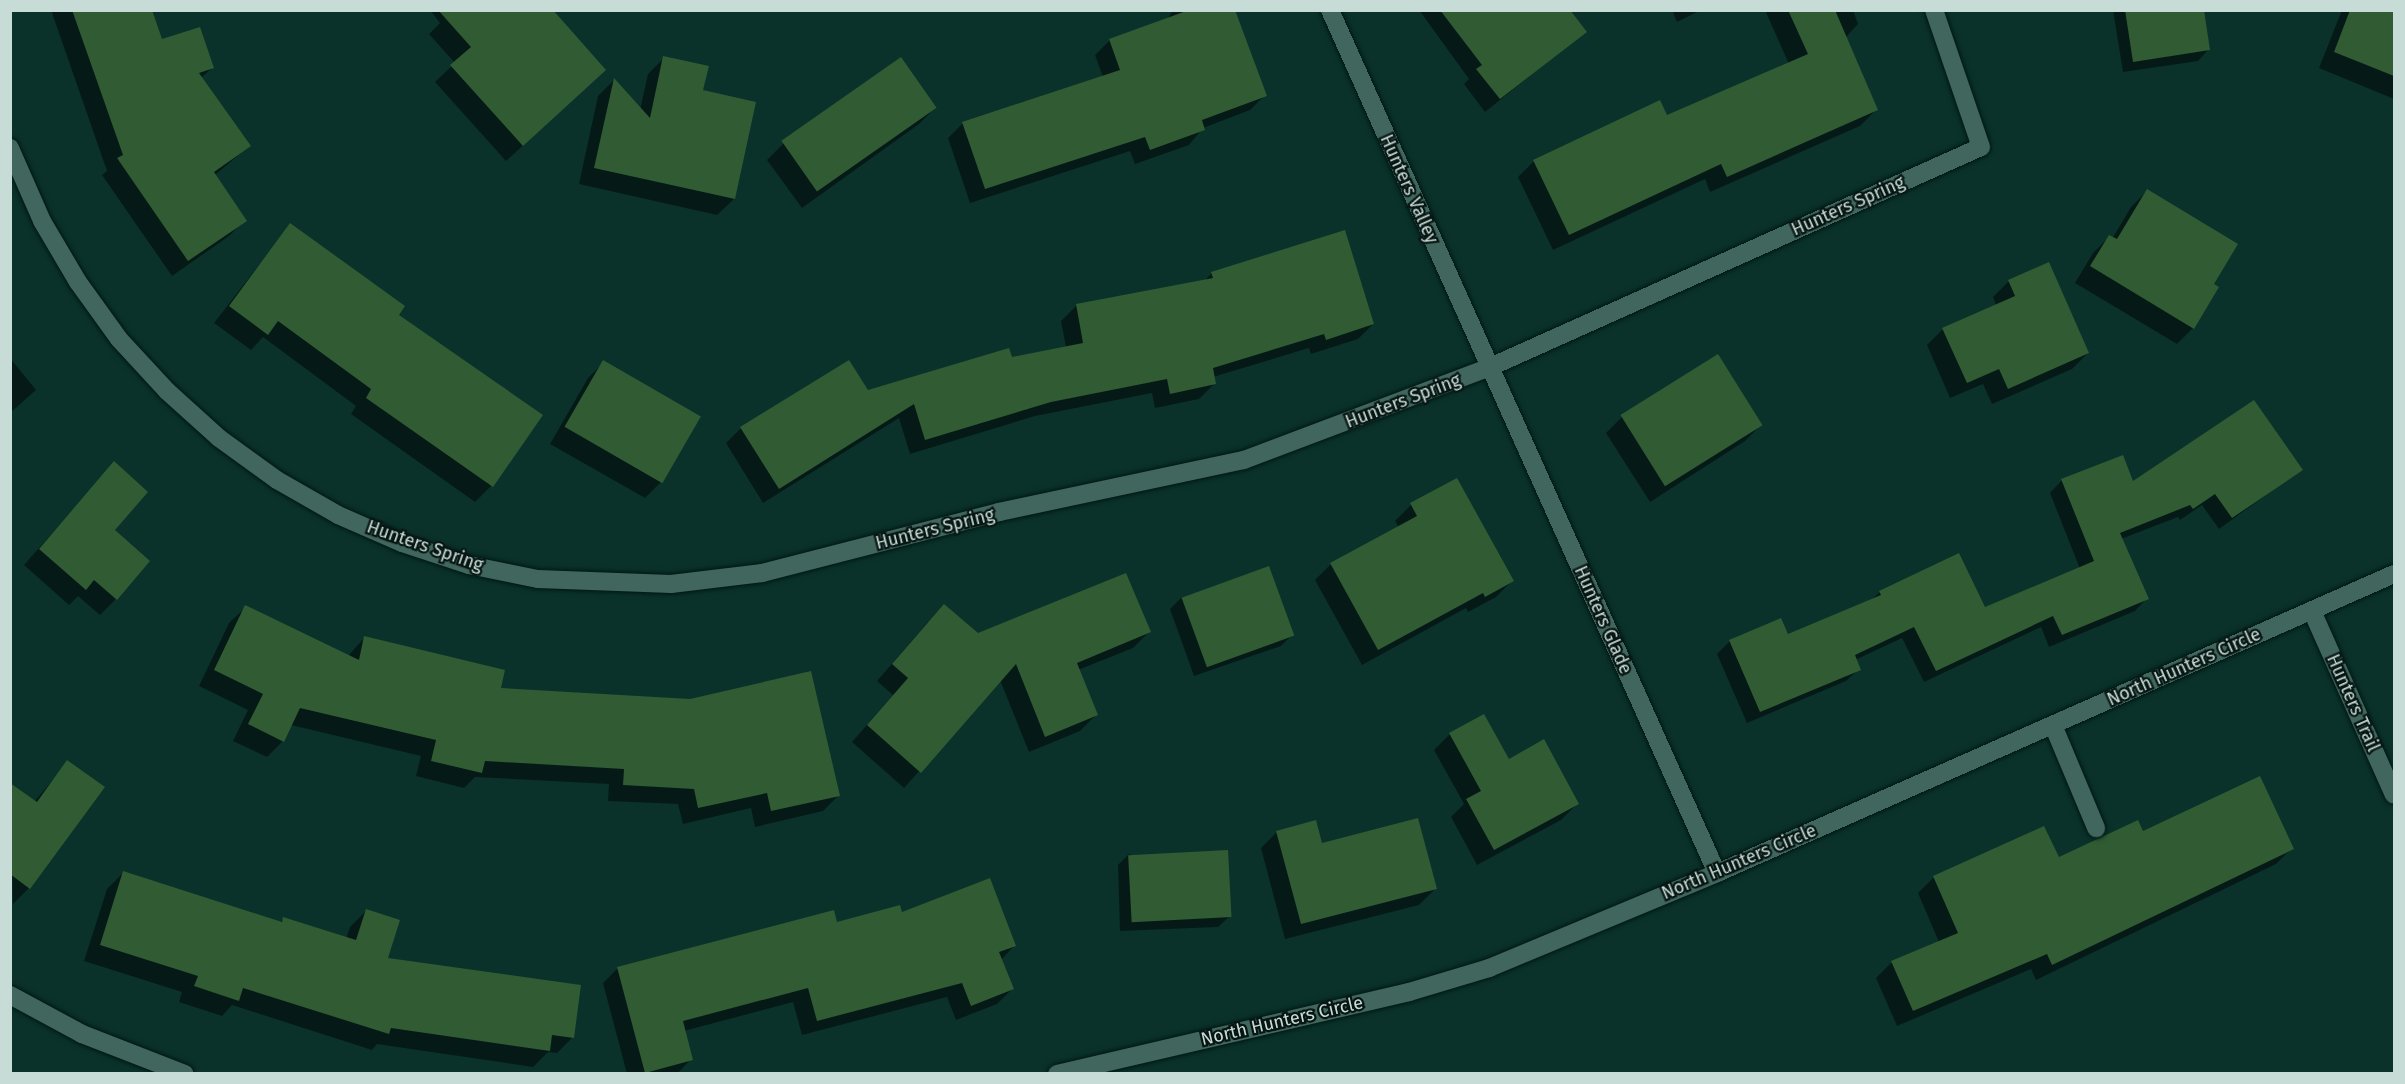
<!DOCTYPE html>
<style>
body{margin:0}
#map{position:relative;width:2405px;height:1084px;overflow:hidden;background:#0a322b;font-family:"Fira Sans",sans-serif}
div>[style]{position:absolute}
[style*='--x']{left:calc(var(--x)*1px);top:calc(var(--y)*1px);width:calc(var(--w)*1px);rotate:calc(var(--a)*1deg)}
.shadow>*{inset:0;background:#0007}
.building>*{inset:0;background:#315b33;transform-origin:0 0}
.roads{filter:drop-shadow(0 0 2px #001813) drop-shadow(0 0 2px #001813)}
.minor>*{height:18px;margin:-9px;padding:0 9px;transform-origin:9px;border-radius:9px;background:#40665d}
span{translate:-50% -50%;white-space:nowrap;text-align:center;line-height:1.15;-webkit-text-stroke:4.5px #071613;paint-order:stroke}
.street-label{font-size:18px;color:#c8dcd7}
.frame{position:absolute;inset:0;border:12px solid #c8dcd7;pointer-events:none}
</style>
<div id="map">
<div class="shadow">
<div style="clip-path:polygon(51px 10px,151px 10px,161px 41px,213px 67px,201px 78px,249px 146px,214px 176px,245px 220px,229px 236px,172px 276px,102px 175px,107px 171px)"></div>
<div style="clip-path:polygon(430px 10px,551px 10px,588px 86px,506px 161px,435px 82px,455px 63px,429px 34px,440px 23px)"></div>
<div style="clip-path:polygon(1173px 10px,1234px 10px,1265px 95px,1250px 110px,1203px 128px,1189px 145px,1135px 164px,1130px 151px,970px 203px,948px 138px,963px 123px,1103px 77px,1095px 55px,1110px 40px,1167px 20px)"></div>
<div style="clip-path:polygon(1419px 10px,1568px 10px,1585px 32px,1485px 112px,1464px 84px,1469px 79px)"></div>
<div style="clip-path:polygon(1672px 10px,1701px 10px,1677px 22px)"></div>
<div style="clip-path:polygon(1765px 10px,1853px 10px,1858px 24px,1845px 38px,1876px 110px,1860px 126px,1710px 192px,1705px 179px,1553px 250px,1518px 177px,1534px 161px,1666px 117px,1789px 64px)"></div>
<div style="clip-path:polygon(2113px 10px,2203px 10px,2209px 49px,2198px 61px,2123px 72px)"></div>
<div style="clip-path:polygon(2342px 10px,2394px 10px,2394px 99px,2319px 68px)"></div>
<div style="clip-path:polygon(664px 58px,702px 91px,754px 103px,734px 199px,717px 215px,579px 184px,598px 96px,614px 80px,640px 110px,648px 74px)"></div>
<div style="clip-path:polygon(900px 59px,935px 108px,919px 124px,802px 208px,767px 160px,783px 144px)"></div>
<div style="clip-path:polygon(2147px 191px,2212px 284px,2193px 328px,2177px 344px,2075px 283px,2093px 253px,2109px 237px,2112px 239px,2131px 207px)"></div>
<div style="clip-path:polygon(290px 225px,397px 315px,491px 486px,475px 502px,351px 414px,356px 406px,263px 337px,251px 350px,214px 323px)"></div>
<div style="clip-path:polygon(1212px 273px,1373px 324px,1358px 339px,1311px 354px,1309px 348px,1213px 377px,1214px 384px,1199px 399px,1155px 408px,1152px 393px,1035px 416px,910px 454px,899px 418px,763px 503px,726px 443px,741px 428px,867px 392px,1066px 347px,1061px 321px,1076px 306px,1203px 282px)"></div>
<div style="clip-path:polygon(2009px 281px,2088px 353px,2072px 369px,1992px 404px,1983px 384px,1950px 398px,1927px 345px,1943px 329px,1996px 305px,1993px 297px)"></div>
<div style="clip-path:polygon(10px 358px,36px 390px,10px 413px)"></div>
<div style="clip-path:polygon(604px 362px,699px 417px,661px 482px,645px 498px,550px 444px,588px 378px)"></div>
<div style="clip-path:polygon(1622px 417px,1761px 425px,1745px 441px,1650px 502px,1606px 433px)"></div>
<div style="clip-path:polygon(114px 463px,116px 599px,100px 615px,78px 596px,69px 605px,24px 565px)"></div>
<div style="clip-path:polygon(2301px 470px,2219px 529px,2202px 505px,2180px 520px,2178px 517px,2121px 539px,2147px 598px,2135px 611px,2049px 647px,2041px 627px,1924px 682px,1902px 638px,1855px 660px,1859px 669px,1846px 681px,1747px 723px,1717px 654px,1730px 641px,1787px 636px,1871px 600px,1880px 592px,1984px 609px,2080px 569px,2050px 493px,2062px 480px,2133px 484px)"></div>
<div style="clip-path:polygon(1457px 480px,1512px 581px,1496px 597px,1468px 612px,1466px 608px,1362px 665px,1315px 580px,1331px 564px,1399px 528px,1395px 521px,1411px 505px)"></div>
<div style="clip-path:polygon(1181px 598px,1292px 635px,1281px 646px,1194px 676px,1170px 609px)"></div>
<div style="clip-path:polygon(246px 607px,348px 656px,364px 638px,499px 690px,839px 795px,823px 811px,755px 827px,751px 808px,683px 824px,678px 804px,608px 801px,609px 784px,475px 777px,464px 788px,416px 776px,421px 756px,291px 725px,283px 741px,267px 757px,233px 741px,248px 710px,199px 686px,229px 623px)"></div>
<div style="clip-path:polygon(928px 622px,978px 635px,1149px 632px,1133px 648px,1078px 670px,1096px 715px,1080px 731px,1029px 752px,1000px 680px,904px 788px,852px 742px,893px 695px,877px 681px)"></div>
<div style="clip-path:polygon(1450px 734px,1509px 761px,1577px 804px,1561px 820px,1477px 865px,1451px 817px,1464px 804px,1434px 750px)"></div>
<div style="clip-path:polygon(68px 762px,29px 888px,13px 904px,10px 785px,34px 802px)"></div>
<div style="clip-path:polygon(1277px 832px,1321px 845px,1435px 889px,1419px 905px,1285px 939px,1261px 848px)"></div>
<div style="clip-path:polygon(2142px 833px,2292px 848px,2276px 864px,2036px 980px,2031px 969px,1897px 1026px,1876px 978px,1892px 962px,1939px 942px,1918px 893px,1934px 877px,2058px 859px)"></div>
<div style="clip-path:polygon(1129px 854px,1230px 916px,1218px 927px,1120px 931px,1118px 865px)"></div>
<div style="clip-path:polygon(123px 873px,279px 923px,284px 919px,346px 939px,350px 927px,366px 911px,386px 959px,573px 1037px,557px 1053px,548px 1052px,533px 1067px,377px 1044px,372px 1050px,232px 1005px,222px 1016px,179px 1002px,182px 992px,84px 961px,107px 889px)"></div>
<div style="clip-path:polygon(901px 914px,1015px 945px,1001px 960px,1012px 989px,997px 1004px,956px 1020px,947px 997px,802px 1035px,793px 1002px,684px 1031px,691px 1059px,677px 1074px,627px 1074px,603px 983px,618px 968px,836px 924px)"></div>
</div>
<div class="building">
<div style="clip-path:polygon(72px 10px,152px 10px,162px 39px,200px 27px,214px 68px,199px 73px,251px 146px,214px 172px,247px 221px,188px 261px,117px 158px,123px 155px)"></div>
<div style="clip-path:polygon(438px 10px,553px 10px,606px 70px,523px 146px,450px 65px,471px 47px)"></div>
<div style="clip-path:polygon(1189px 10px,1235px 10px,1267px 96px,1202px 120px,1205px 130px,1150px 150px,1145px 137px,985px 189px,962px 122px,1120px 70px,1109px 39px)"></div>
<div style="clip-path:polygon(1440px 10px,1570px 10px,1587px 32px,1500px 99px,1476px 69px,1482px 65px)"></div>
<div style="clip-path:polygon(1788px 10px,1835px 10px,1878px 110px,1727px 177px,1721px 164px,1569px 235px,1533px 160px,1660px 100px,1667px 115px,1808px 54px)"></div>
<div style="clip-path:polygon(2125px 10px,2204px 10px,2210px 50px,2133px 62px)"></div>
<div style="clip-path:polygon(2350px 10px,2394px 10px,2394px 76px,2334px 52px)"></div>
<div style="clip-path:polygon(663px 56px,709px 66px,703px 90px,756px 102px,735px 199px,594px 168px,614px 78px,650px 118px)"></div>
<div style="left:901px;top:57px;width:62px;height:146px;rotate:55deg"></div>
<div style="clip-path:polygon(2147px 189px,2238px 244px,2214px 284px,2219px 287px,2194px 329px,2090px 266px,2109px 235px,2117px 239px)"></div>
<div style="clip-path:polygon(290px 223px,405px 306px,399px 315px,543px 415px,493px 487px,366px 398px,371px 389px,278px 321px,268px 335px,229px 306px)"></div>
<div style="clip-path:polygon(1345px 230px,1374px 324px,1326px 340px,1324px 334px,1213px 368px,1216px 384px,1170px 394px,1167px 379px,1051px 402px,925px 440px,914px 404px,779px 489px,740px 427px,849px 360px,868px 390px,1009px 348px,1012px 357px,1083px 343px,1076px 304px,1213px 278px,1211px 272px)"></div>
<div style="clip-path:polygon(2049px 262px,2089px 353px,2008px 389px,1999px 369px,1967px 383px,1942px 328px,2015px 296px,2008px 280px)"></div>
<div style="left:1718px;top:354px;width:84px;height:115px;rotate:58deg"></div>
<div style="left:603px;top:360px;width:113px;height:77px;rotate:30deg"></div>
<div style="clip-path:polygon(2254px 400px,2303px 470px,2232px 518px,2215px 494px,2193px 509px,2190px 505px,2120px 533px,2149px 599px,2062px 635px,2053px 616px,1936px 671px,1914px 627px,1855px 655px,1861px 670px,1760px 712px,1729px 640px,1781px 618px,1788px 634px,1881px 595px,1879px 591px,1959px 553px,1985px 607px,2094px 561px,2061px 479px,2123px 455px,2133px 481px)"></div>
<div style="clip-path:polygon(114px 461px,148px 492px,115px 530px,150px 561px,117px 600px,94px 580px,86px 590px,39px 549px)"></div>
<div style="clip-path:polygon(1457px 478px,1514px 581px,1485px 597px,1483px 593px,1378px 650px,1330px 563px,1417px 516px,1410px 503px)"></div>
<div style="left:1269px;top:566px;width:74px;height:93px;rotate:70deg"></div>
<div style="clip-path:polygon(1126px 573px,1151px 632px,1077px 663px,1098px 715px,1045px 737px,1016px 664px,921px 773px,867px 725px,908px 678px,892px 664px,944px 604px,978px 633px)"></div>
<div style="clip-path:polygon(245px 605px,359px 660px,364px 636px,505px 670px,501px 688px,690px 699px,811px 671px,840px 796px,771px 811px,767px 793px,698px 808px,694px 789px,623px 785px,624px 769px,485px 761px,482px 773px,431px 761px,436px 740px,300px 708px,284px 742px,248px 724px,263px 694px,214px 670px)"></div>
<div style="clip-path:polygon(1484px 714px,1509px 759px,1544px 739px,1579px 804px,1494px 850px,1466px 799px,1481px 791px,1449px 733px)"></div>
<div style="clip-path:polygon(67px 760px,105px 787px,30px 889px,10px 874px,10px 783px,37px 802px)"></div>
<div style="clip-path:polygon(2260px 776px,2294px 849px,2052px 965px,2047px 954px,1913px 1011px,1891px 961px,1958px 933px,1933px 876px,2044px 826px,2059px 857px,2138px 820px,2143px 831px)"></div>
<div style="clip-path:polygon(1418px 818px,1437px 889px,1301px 924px,1276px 831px,1316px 820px,1322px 843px)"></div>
<div style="left:1228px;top:850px;width:67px;height:100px;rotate:87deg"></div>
<div style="clip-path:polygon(123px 871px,282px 922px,283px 917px,356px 940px,366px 909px,400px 920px,388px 958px,581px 985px,574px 1038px,552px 1035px,550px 1051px,391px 1028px,389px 1034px,243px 988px,239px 1001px,194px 986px,198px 976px,100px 945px)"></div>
<div style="clip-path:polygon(990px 878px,1016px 946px,999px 952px,1014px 989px,971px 1006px,962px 983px,817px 1021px,808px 988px,683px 1021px,693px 1060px,645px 1073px,617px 967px,834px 910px,837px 922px,900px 905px,902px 912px)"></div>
</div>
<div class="roads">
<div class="minor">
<div style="--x:1330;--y:10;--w:946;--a:65.85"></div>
<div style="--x:10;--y:148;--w:80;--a:66.3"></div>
<div style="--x:42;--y:221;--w:71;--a:59.5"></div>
<div style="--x:78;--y:282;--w:70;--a:54.3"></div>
<div style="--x:119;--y:339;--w:71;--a:47.3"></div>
<div style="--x:167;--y:391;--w:70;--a:42.1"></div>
<div style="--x:219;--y:438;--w:72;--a:35.9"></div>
<div style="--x:277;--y:480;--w:70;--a:29.8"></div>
<div style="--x:338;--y:515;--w:70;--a:23.6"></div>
<div style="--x:402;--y:543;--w:71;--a:18.2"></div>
<div style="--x:469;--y:565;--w:70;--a:11.5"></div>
<div style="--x:538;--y:579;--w:133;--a:2.2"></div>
<div style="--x:671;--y:584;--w:92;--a:-6.9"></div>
<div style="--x:762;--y:573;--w:245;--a:-14.4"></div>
<div style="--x:999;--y:512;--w:250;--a:-12"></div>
<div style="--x:1244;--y:460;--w:261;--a:-20.7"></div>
<div style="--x:1488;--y:368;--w:540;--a:-24.15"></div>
<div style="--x:1981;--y:147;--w:145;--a:-108.9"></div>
<div style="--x:2312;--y:611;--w:201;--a:66"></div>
<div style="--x:2053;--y:725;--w:112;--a:67.3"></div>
<div style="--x:10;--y:995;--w:82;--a:28.4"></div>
<div style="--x:82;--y:1034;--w:110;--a:21.2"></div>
<div style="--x:1057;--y:1074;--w:361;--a:-13.1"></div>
<div style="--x:1409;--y:992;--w:84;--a:-16.7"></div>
<div style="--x:1489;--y:968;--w:247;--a:-22.6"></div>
<div style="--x:1717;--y:873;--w:740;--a:-23.83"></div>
</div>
</div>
<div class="street-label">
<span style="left:1409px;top:189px;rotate:66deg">Hunters Valley</span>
<span style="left:1848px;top:206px;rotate:-24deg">Hunters Spring</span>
<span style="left:1403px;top:401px;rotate:-21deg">Hunters Spring</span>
<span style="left:935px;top:529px;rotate:-14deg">Hunters Spring</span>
<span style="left:425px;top:546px;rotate:19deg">Hunters Spring</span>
<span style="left:1603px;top:620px;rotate:66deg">Hunters Glade</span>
<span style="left:2184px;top:667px;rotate:-24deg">North Hunters Circle</span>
<span style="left:2353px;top:703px;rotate:66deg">Hunters Trail</span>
<span style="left:1739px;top:862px;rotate:-23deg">North Hunters Circle</span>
<span style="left:1282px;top:1021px;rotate:-13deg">North Hunters Circle</span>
</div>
<div class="frame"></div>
</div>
